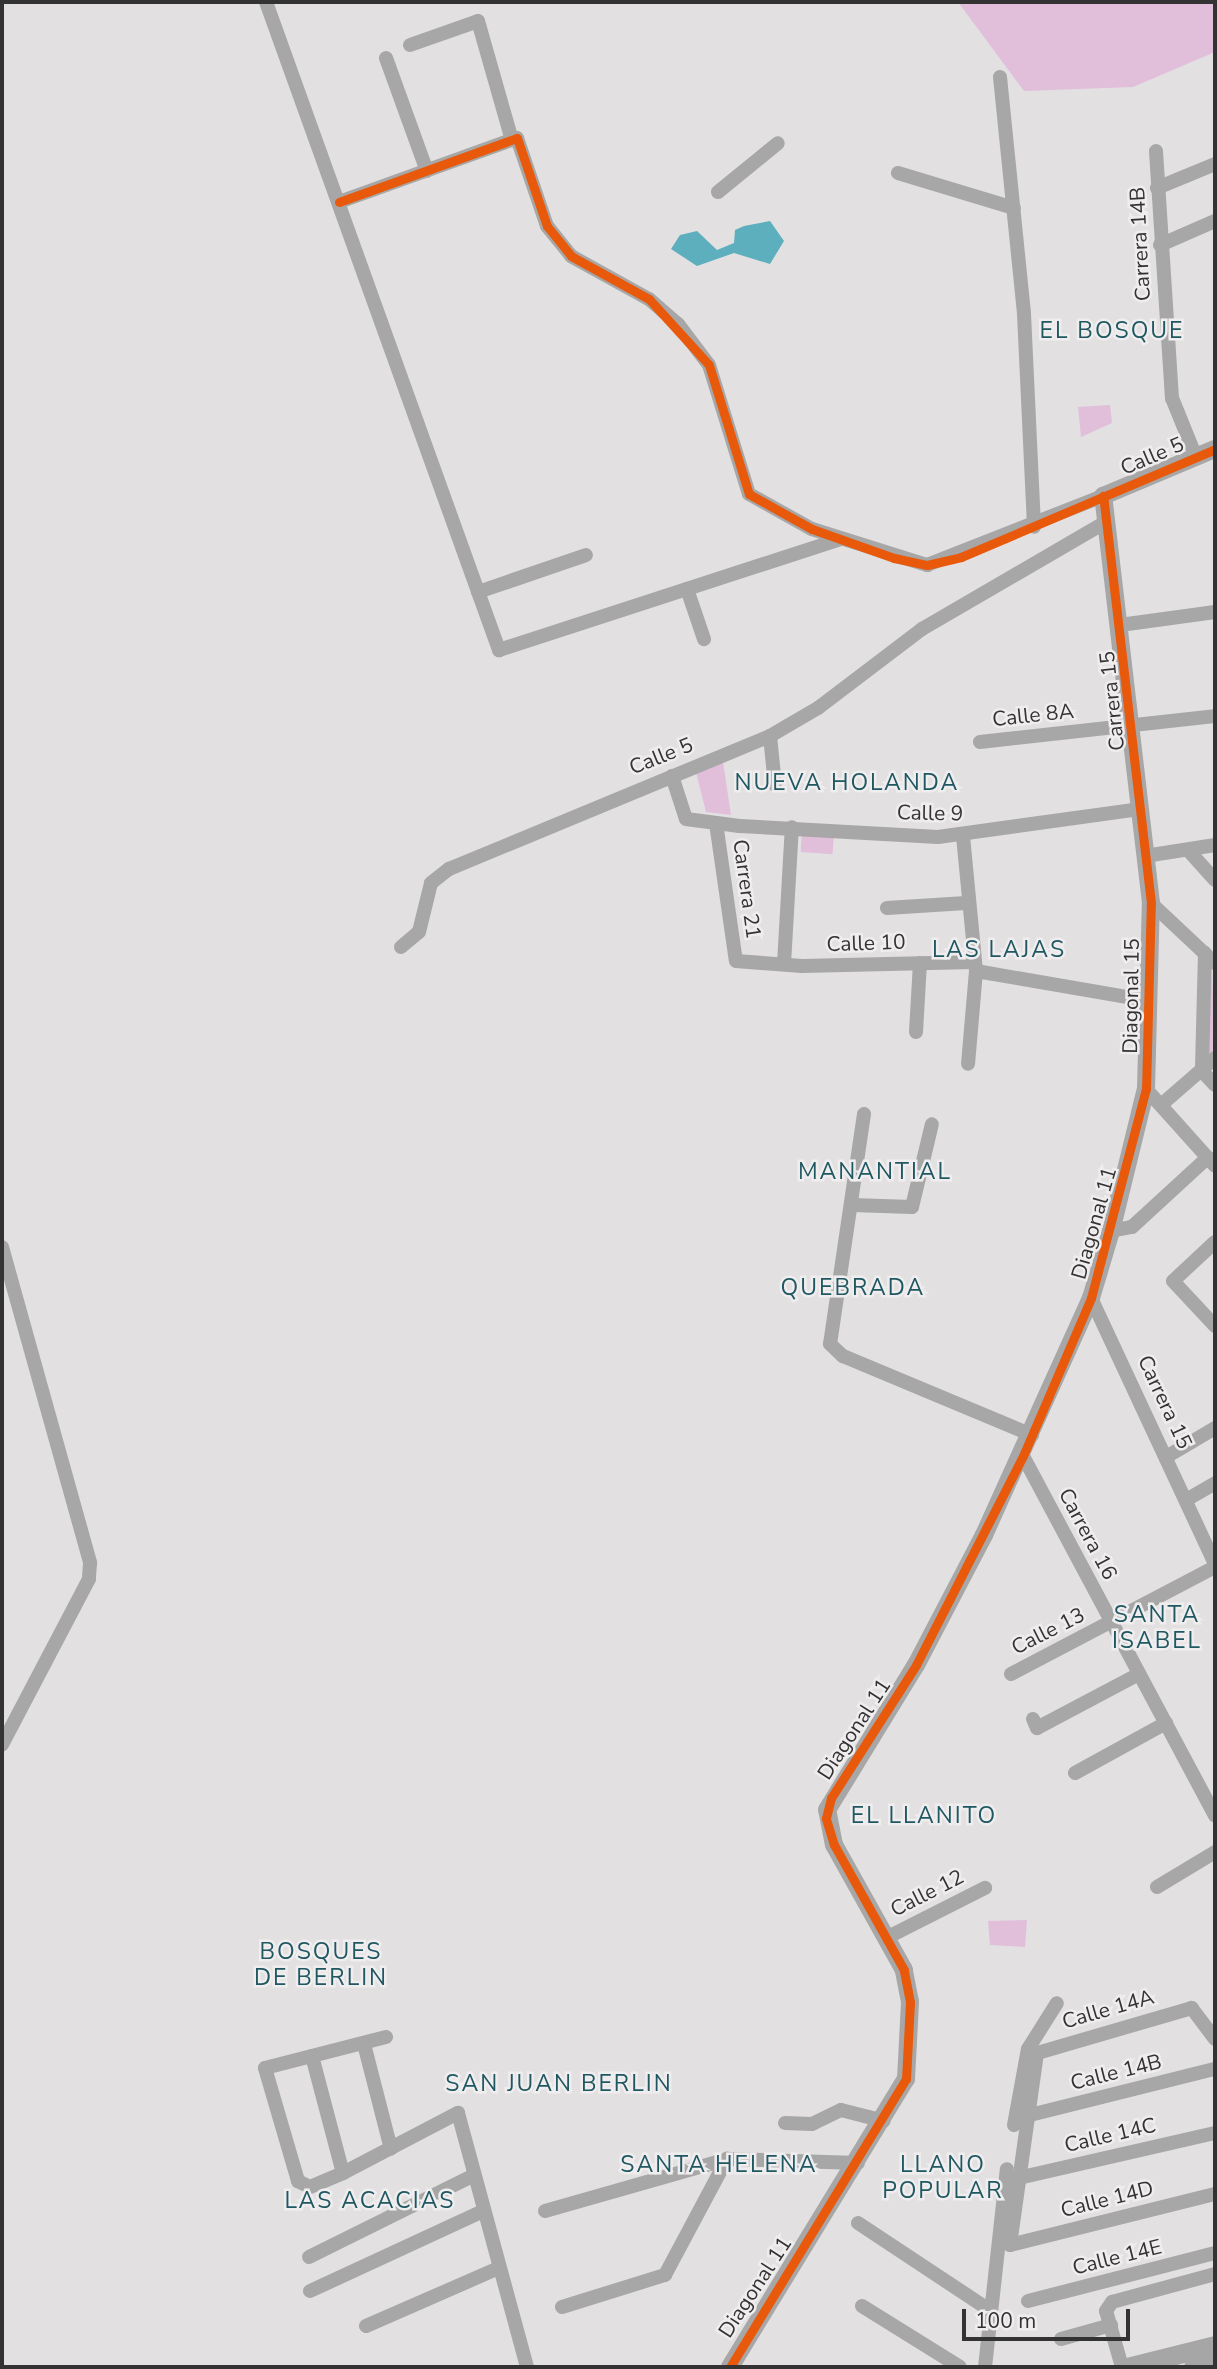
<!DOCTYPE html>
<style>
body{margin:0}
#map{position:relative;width:1217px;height:2369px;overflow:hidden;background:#e2e0e1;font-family:"Nunito Sans",sans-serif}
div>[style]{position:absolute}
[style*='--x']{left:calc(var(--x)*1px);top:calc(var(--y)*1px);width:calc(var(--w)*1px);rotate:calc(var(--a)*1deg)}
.green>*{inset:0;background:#e1beda;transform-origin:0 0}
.water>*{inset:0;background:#5dafbd}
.minor>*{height:14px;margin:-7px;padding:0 7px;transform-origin:7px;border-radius:7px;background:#a7a7a7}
.tertiary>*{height:18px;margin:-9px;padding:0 9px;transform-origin:9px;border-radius:9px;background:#a7a7a7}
.secondary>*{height:19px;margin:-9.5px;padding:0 9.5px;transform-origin:9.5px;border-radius:9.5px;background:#a6a6a6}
.cycleway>*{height:9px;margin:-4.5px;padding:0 4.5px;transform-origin:4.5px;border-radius:4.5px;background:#e8590c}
span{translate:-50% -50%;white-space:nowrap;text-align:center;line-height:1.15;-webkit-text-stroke:5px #f0edef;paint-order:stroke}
.street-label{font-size:21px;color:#343334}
.neighbourhood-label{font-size:23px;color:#205862;letter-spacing:2px}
.frame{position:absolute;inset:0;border:4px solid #343334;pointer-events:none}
.scale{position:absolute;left:962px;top:2309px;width:168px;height:32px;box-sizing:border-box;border:4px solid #343334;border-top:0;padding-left:9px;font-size:21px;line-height:24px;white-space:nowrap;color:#343334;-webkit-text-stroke:5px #f0edef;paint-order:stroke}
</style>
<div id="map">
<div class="green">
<div style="clip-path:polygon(958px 2px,1215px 2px,1215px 52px,1133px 87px,1024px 91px)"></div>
<div style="clip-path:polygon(1110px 405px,1112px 423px,1081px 437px,1078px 407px)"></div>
<div style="clip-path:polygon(723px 762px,731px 815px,706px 812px,696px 772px)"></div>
<div style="left:802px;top:832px;width:32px;height:20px;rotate:4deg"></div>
<div style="clip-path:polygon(1212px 966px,1215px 1049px,1208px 1056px)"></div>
<div style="clip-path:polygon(1027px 1920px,1025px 1947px,990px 1945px,988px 1921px)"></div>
</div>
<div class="water">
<div style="clip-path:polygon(770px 221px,784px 241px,770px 264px,734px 253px,697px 266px,671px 249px,680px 235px,697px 231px,717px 250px,734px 243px,735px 230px,744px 226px)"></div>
</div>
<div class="minor">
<div style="--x:266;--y:2;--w:689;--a:70.22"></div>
<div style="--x:499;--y:650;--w:359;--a:-18"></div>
<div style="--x:410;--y:45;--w:72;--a:-19.4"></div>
<div style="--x:478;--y:21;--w:124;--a:74.1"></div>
<div style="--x:386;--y:58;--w:120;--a:70.1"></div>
<div style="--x:1000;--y:77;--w:238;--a:84.2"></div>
<div style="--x:1024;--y:314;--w:213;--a:87.3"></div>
<div style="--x:1156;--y:151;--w:248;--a:86.3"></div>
<div style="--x:1172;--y:398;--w:64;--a:67.9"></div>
<div style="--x:898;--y:173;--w:121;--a:16.8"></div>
<div style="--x:1157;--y:188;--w:63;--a:-22.5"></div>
<div style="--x:718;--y:192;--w:77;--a:-39.2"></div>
<div style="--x:339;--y:202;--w:189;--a:-19.8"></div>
<div style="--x:517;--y:138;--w:93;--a:71.2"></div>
<div style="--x:547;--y:226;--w:38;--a:51"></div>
<div style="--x:571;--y:256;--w:89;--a:28.9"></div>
<div style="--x:649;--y:299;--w:38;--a:41"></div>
<div style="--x:678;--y:324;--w:51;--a:52.9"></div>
<div style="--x:709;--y:365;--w:135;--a:72.8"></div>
<div style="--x:749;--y:494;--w:72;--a:29.1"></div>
<div style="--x:812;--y:529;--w:121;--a:17.4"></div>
<div style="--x:927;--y:565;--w:189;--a:-21.4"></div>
<div style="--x:1160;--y:245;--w:60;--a:-23.6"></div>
<div style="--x:687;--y:589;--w:53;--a:71.2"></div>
<div style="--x:478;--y:592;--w:114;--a:-18.9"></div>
<div style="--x:1120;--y:625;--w:96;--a:-7.8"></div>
<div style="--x:770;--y:736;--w:49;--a:84.2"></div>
<div style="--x:980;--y:742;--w:236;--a:-6.3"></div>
<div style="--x:672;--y:776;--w:45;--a:72"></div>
<div style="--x:686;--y:819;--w:54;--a:7.4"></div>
<div style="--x:740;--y:826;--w:198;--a:3.2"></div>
<div style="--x:938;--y:837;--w:205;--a:-7.9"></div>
<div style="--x:716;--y:823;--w:139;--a:81.8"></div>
<div style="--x:736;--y:961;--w:66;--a:4.3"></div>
<div style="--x:802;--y:966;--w:172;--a:-1.3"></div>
<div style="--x:963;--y:836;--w:136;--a:84.5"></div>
<div style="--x:976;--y:971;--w:93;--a:94.9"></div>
<div style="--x:1188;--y:850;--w:40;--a:48"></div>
<div style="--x:1145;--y:856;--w:71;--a:-8.9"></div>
<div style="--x:1151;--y:903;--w:88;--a:43.2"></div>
<div style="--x:887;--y:908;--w:79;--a:-3.6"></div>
<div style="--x:401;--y:947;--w:23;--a:-40"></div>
<div style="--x:419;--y:932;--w:50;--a:-76.2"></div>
<div style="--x:431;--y:883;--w:23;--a:-38"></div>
<div style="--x:449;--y:869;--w:347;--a:-22.5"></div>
<div style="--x:770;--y:736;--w:56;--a:-30.3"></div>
<div style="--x:818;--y:708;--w:131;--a:-37.2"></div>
<div style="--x:922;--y:629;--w:211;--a:-30.2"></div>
<div style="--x:1205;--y:953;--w:118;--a:91.5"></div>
<div style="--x:1202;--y:1071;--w:19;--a:47"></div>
<div style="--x:784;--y:964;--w:137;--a:-86.7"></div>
<div style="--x:976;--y:971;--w:176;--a:9.8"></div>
<div style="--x:916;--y:1032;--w:69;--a:-86.7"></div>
<div style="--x:1146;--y:1089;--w:103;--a:48.1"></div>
<div style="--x:1161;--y:1105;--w:72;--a:-41"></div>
<div style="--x:864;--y:1114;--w:232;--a:98.4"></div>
<div style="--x:830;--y:1344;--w:18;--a:43"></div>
<div style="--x:843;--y:1356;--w:205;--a:22.7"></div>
<div style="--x:852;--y:1205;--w:60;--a:1.9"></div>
<div style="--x:912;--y:1207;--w:85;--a:-76.5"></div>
<div style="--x:1111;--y:1231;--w:21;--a:-11"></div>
<div style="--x:1132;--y:1227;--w:103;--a:-42.6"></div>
<div style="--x:1215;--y:1242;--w:57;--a:137.1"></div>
<div style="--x:1173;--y:1281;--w:62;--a:47"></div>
<div style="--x:2;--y:1247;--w:328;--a:74.4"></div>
<div style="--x:90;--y:1563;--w:16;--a:94"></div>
<div style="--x:89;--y:1579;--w:187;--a:117.7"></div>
<div style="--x:1091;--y:1298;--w:293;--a:65"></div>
<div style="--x:1023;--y:1456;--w:408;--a:61.9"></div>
<div style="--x:1166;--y:1457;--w:57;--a:-30.6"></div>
<div style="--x:1186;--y:1500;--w:34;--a:-30"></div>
<div style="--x:1011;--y:1674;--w:230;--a:-27.7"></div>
<div style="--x:1033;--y:1719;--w:10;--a:66"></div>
<div style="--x:1037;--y:1728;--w:113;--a:-27.9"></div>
<div style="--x:1075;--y:1773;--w:104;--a:-28.8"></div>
<div style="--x:1157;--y:1887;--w:68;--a:-31.1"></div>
<div style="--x:888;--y:1937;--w:109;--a:-26.8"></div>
<div style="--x:386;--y:2037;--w:125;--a:165.6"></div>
<div style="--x:265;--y:2068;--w:118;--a:73.7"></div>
<div style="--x:298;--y:2181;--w:13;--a:27"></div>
<div style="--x:310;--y:2187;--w:36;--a:-23"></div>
<div style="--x:343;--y:2173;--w:130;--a:-27.6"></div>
<div style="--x:458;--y:2113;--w:263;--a:74.8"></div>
<div style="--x:1215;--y:2039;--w:39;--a:-127"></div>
<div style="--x:1192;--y:2008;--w:161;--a:163.8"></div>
<div style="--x:1037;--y:2053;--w:194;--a:98"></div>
<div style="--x:1010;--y:2245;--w:211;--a:-14"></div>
<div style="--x:364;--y:2044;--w:108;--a:75.6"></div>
<div style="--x:312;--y:2056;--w:121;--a:75.2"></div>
<div style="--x:1026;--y:2116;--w:195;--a:-14"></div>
<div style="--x:785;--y:2123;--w:27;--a:2"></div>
<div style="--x:812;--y:2124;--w:32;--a:-26"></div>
<div style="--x:841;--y:2110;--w:44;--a:14.3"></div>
<div style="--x:1014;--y:2125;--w:77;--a:-79.6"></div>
<div style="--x:1028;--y:2049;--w:54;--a:-57.8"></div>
<div style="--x:1014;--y:2179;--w:206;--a:-12.9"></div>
<div style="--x:545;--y:2211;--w:189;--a:-15.9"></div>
<div style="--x:727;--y:2159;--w:131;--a:1.7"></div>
<div style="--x:858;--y:2223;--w:159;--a:33.5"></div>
<div style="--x:309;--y:2257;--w:184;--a:-26.4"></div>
<div style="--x:310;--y:2291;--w:191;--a:-24.8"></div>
<div style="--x:1028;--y:2301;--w:193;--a:-14.4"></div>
<div style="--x:862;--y:2306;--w:115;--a:31.9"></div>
<div style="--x:562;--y:2307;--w:108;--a:-17.3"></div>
<div style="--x:665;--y:2275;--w:132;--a:-61.9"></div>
<div style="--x:366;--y:2326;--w:145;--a:-23.6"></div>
<div style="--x:1061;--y:2339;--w:52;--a:-15.6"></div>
<div style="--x:985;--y:2367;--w:199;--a:-83.7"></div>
<div style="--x:1122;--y:2367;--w:58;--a:-105.9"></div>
<div style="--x:1106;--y:2311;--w:11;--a:-56"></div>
<div style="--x:1112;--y:2302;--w:107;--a:-15.2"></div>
</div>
<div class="tertiary">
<div style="--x:730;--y:2367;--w:338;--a:-58.6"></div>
<div style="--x:906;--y:2079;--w:77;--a:-87"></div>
<div style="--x:910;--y:2002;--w:33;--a:-101"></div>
<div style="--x:904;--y:1970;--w:143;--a:-119.2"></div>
<div style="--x:834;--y:1845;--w:36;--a:-101"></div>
<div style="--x:827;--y:1810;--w:170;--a:-58.5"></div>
<div style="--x:916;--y:1665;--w:147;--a:-62.4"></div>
<div style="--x:984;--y:1535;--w:260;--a:-65.7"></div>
<div style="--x:1091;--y:1298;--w:70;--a:-73.4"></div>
<div style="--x:1111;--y:1231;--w:146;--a:-76.2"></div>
<div style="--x:1146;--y:1089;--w:186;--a:-88.5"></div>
<div style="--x:1151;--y:903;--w:410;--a:-96.7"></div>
<div style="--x:1103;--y:496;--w:121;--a:-22.8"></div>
</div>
<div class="secondary">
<div style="--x:1127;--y:2367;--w:91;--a:-14"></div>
<div style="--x:1193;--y:2367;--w:23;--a:-13"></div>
</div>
<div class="cycleway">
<div style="--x:339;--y:202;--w:189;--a:-19.8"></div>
<div style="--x:517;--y:138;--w:93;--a:71.2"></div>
<div style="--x:547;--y:226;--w:38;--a:51"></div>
<div style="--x:571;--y:256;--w:89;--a:28.9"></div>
<div style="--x:649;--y:299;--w:89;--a:47.7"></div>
<div style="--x:709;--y:365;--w:135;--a:72.8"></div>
<div style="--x:749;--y:494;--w:72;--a:29.1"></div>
<div style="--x:812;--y:529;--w:87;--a:19.5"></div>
<div style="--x:894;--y:558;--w:34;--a:12"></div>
<div style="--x:927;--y:565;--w:35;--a:-13"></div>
<div style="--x:961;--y:557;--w:276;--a:-23"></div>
<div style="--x:730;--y:2367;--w:338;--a:-58.6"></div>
<div style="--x:906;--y:2079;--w:77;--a:-87"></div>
<div style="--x:910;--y:2002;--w:33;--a:-101"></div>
<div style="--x:904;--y:1970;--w:143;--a:-119.2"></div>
<div style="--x:834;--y:1845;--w:28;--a:-107"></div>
<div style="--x:826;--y:1818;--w:21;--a:-76"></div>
<div style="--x:831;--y:1798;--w:158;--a:-57.4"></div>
<div style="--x:916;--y:1665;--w:235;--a:-62.9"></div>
<div style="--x:1023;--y:1456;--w:172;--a:-66.7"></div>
<div style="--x:1091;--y:1298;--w:216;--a:-75.3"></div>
<div style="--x:1146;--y:1089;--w:186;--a:-88.5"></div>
<div style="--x:1151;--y:903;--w:410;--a:-96.7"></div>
</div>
<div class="street-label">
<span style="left:1140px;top:244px;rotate:-93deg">Carrera 14B</span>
<span style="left:1152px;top:456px;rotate:-23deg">Calle 5</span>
<span style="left:1112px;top:701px;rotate:-96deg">Carrera 15</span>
<span style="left:1033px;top:715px;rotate:-6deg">Calle 8A</span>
<span style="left:661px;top:756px;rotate:-22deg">Calle 5</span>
<span style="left:930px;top:813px;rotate:1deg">Calle 9</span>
<span style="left:747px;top:889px;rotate:82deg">Carrera 21</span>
<span style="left:866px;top:943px;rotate:-2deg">Calle 10</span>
<span style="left:1131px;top:996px;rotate:-89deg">Diagonal 15</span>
<span style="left:1094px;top:1223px;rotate:-74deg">Diagonal 11</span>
<span style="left:1165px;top:1402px;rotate:65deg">Carrera 15</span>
<span style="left:1088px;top:1534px;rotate:62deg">Carrera 16</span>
<span style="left:1048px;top:1631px;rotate:-27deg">Calle 13</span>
<span style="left:854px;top:1729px;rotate:-57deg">Diagonal 11</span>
<span style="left:927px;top:1893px;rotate:-27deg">Calle 12</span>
<span style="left:1108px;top:2009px;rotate:-16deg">Calle 14A</span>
<span style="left:1116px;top:2072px;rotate:-14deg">Calle 14B</span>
<span style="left:1110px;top:2135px;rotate:-13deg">Calle 14C</span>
<span style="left:1107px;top:2199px;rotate:-14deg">Calle 14D</span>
<span style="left:1117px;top:2257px;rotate:-14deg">Calle 14E</span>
<span style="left:755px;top:2287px;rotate:-57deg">Diagonal 11</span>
</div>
<div class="neighbourhood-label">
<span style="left:1112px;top:331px">EL BOSQUE</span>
<span style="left:847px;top:783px">NUEVA HOLANDA</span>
<span style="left:999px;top:950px">LAS LAJAS</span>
<span style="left:875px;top:1172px">MANANTIAL</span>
<span style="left:853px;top:1288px">QUEBRADA</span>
<span style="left:1157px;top:1628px">SANTA<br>ISABEL</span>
<span style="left:924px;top:1816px">EL LLANITO</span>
<span style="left:321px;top:1965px">BOSQUES<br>DE BERLIN</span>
<span style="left:559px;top:2084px">SAN JUAN BERLIN</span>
<span style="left:719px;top:2165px">SANTA HELENA</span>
<span style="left:943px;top:2178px">LLANO<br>POPULAR</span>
<span style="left:370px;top:2201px">LAS ACACIAS</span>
</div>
<div class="frame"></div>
<div class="scale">100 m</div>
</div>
